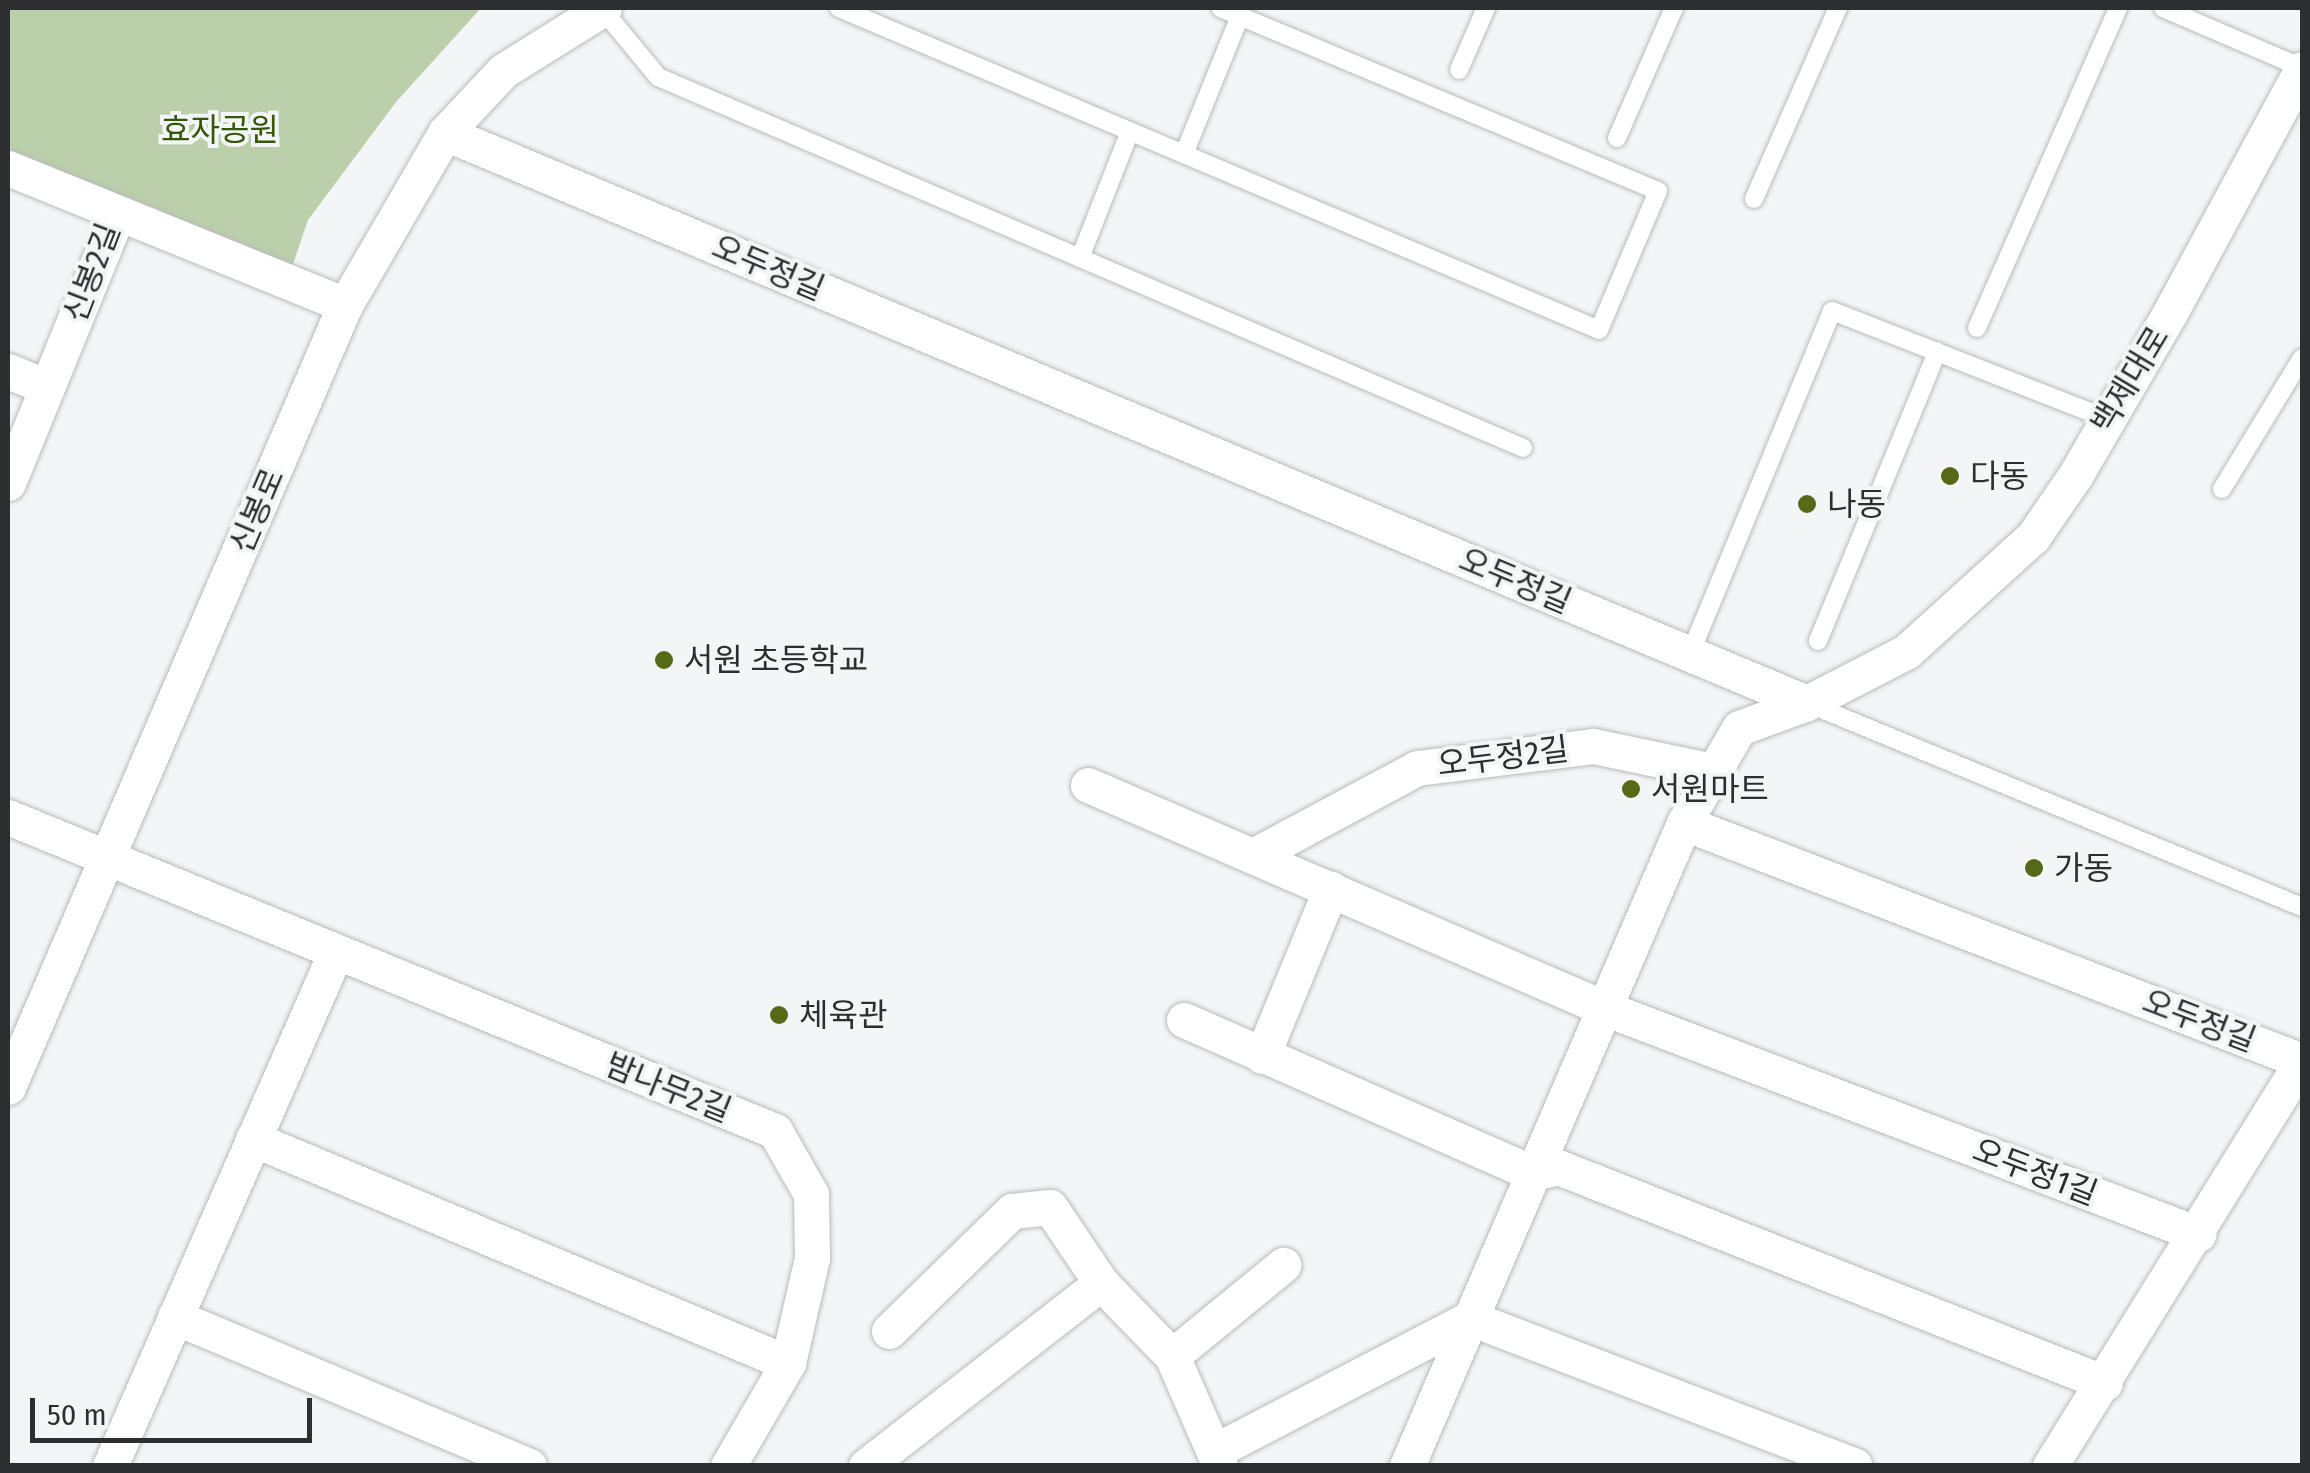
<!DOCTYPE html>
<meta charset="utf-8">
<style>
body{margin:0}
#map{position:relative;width:2310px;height:1473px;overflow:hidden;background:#f4f5f7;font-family:"Fira Sans Condensed","Noto Sans KR",sans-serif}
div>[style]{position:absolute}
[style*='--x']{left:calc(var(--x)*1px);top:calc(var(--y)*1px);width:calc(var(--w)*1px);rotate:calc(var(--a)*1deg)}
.green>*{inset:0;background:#bbcfab}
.roads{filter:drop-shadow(0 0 2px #b9babc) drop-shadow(0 0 2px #b9babc)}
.service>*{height:18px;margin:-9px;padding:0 9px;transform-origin:9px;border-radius:9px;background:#fff}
.minor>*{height:35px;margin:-17.5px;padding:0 17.5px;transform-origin:17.5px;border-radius:17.5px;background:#fff}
.dots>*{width:28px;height:28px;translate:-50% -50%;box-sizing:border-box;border:5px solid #f4f5f7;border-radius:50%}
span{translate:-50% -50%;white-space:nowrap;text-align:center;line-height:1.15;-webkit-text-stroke:8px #f4f5f7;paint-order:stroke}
.park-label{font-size:32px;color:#355708}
.street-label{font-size:32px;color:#2d2e2f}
.poi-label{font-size:32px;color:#2d2e2f}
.left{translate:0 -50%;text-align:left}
.frame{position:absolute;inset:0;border:10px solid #2d2e2f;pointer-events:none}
.scale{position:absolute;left:30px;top:1398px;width:282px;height:45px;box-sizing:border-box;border:5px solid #2d2e2f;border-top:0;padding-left:12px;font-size:30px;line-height:35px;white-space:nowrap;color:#2d2e2f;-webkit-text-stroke:8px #f4f5f7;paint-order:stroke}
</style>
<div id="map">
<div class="green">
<div style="clip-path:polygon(8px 8px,481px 8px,396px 102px,308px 220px,293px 264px,271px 286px,8px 169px)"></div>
</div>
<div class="roads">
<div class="service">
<div style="--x:839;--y:8;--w:825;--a:22.96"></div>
<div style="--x:1599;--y:330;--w:151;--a:-67"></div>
<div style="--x:1658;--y:191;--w:474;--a:-157.3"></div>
<div style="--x:2163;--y:8;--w:151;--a:23.3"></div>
<div style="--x:602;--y:9;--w:88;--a:50.5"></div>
<div style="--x:658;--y:77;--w:941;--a:23.21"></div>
<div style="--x:1459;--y:70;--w:68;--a:-66.5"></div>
<div style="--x:1617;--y:138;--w:142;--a:-66.3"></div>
<div style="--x:1184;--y:154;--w:149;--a:-67.9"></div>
<div style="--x:1754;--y:199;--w:209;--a:-66.3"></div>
<div style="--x:1080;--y:258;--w:136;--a:-68.5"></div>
<div style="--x:1977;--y:328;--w:350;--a:-66.2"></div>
<div style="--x:2222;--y:489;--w:153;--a:-58.6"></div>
<div style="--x:1818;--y:641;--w:313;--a:-67.6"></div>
<div style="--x:1690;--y:654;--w:371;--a:-67.5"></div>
<div style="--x:1832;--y:311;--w:295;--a:21.4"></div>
<div style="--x:1807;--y:703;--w:535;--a:22.4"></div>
</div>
<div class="minor">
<div style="--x:445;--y:133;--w:1476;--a:22.71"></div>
<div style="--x:1807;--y:703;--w:72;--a:159.8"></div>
<div style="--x:1739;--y:728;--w:110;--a:120.1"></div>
<div style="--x:1684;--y:823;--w:662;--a:21.06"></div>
<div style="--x:8;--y:168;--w:364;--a:22.1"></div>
<div style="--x:8;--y:371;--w:42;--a:22.3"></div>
<div style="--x:8;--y:483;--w:292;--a:-67.8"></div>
<div style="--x:1807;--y:703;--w:111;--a:-27.3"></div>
<div style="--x:1906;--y:652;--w:171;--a:-42.2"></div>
<div style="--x:2033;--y:537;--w:74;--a:-55.5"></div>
<div style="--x:2075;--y:476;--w:191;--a:-59.8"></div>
<div style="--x:2171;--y:311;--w:275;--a:-61.6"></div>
<div style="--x:1088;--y:785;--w:562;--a:23.37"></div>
<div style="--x:1604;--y:1008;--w:636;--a:20.83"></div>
<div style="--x:8;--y:817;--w:829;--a:22.26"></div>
<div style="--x:775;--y:1131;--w:73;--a:60.3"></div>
<div style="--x:811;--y:1194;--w:64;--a:89.1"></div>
<div style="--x:812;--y:1258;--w:108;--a:102.9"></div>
<div style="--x:788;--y:1363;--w:119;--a:120.2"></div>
<div style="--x:1253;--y:856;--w:186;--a:-28.2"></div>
<div style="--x:1417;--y:768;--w:177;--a:-7.1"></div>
<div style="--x:1593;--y:746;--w:123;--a:11.8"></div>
<div style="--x:1184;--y:1020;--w:381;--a:23.7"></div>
<div style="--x:1533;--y:1173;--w:26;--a:-13"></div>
<div style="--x:1558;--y:1167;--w:588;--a:21.55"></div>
<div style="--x:1262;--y:1056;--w:181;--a:-67.6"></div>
<div style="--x:8;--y:1087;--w:852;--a:-66.69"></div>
<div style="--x:345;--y:305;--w:199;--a:-59.8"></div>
<div style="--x:445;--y:133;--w:85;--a:-46.9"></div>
<div style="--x:503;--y:71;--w:119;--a:-32"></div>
<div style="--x:253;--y:1139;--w:580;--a:22.72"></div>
<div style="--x:175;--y:1317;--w:384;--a:22.8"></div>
<div style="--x:889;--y:1331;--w:172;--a:-44.3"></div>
<div style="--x:1012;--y:1211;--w:38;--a:-6"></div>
<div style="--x:1050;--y:1207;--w:92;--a:56.1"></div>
<div style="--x:1101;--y:1283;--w:102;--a:45.8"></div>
<div style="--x:1172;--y:1356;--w:120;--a:66.4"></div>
<div style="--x:1172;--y:1356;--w:144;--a:-39.3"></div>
<div style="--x:1215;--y:1451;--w:288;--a:-27.5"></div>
<div style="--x:1470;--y:1318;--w:412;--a:21"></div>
<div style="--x:110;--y:1466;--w:559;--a:-66.28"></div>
<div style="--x:866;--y:1466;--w:298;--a:-37.9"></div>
<div style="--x:1407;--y:1466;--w:700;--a:-66.69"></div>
<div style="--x:2050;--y:1466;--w:477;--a:-58.1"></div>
</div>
</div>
<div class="dots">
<div style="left:1950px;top:476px;background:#566917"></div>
<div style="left:1807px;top:504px;background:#566917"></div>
<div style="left:664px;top:660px;background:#566917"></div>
<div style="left:1631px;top:789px;background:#566917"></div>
<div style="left:2034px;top:868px;background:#566917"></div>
<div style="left:779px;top:1015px;background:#566917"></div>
</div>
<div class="park-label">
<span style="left:220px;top:130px">효자공원</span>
</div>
<div class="street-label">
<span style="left:768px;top:268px;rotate:23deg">오두정길</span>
<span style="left:92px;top:273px;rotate:-69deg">신봉2길</span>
<span style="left:2130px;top:380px;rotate:-59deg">백제대로</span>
<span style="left:257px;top:511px;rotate:-67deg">신봉로</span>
<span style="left:1515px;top:581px;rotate:23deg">오두정길</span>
<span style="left:1503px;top:757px;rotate:-7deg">오두정2길</span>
<span style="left:2199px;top:1021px;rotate:21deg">오두정길</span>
<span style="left:668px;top:1088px;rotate:22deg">밤나무2길</span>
<span style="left:2035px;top:1172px;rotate:21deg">오두정1길</span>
</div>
<div class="poi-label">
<span class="left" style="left:1970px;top:476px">다동</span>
<span class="left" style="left:1827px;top:504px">나동</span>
<span class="left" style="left:684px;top:660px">서원 초등학교</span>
<span class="left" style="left:1651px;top:789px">서원마트</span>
<span class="left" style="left:2054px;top:868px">가동</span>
<span class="left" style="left:799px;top:1015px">체육관</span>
</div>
<div class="frame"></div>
<div class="scale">50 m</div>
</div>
